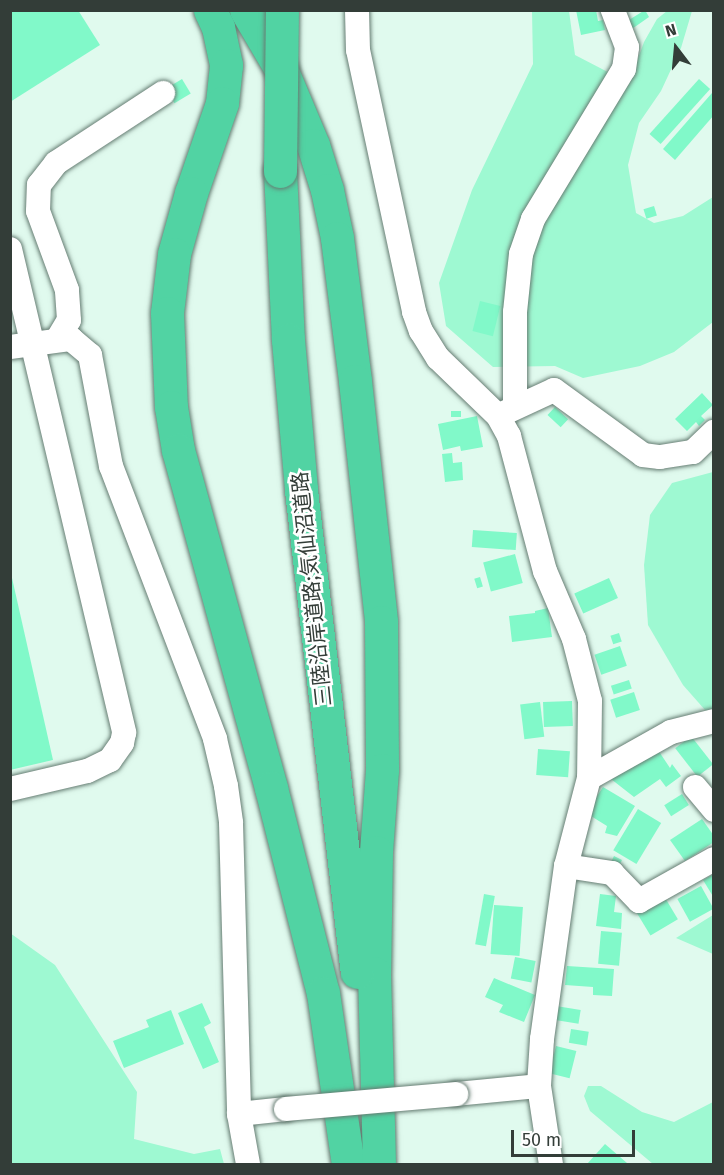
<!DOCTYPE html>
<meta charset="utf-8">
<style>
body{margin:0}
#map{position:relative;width:724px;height:1175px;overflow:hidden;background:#e0faee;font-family:"Fira Sans","Noto Sans JP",sans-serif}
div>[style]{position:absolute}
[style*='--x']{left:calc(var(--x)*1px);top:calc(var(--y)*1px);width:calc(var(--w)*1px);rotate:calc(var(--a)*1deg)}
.green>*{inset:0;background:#9ef9d2}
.building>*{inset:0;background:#81f9c9;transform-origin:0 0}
.roads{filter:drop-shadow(0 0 2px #667d73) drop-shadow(0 0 2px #667d73)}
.minor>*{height:24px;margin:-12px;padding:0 12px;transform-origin:12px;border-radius:12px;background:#fff}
.highway>*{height:33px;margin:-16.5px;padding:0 16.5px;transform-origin:16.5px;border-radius:16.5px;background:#51d3a3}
.bridges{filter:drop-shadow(0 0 2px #667d73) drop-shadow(0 0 2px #667d73)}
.minor-bridge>*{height:24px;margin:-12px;padding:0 12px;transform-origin:12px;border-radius:12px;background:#fff}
.highway-bridge>*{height:33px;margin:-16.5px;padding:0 16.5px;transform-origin:16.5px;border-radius:16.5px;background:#51d3a3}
span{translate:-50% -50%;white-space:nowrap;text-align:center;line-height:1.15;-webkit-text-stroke:5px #fff;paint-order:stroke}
.street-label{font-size:21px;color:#333d38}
.frame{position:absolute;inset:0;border:12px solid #333d38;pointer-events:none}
.north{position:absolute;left:646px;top:18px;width:60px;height:60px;-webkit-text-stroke:4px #fff;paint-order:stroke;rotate:344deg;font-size:16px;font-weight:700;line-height:24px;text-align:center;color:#333d38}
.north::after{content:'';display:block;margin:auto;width:21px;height:27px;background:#333d38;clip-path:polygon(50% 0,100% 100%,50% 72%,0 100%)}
.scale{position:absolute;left:511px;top:1130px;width:124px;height:27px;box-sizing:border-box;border:3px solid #333d38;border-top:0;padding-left:8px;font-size:18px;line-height:21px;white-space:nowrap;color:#333d38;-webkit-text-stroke:4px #fff;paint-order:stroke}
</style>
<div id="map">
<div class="green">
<div style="clip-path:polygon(532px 11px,569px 11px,575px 55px,629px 83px,644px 42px,657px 19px,667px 11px,692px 11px,681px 48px,661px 91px,639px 123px,628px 165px,636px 213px,654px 223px,683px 216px,713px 197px,713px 322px,674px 352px,640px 366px,583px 378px,555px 366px,493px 367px,446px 326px,439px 283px,472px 190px,533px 64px)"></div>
<div style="clip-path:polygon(713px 472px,713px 719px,683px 685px,648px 625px,644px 565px,650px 515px,672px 483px)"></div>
<div style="clip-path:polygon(713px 915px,713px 954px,676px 938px)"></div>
<div style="clip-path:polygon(10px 933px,55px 965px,137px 1092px,134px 1139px,194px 1154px,220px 1149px,224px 1164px,11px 1164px)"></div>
<div style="clip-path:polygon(588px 1086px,601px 1086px,642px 1112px,674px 1122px,713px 1102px,713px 1164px,653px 1164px,590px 1111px,584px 1096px)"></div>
</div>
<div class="building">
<div style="clip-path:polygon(10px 10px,78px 10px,100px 45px,10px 102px)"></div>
<div style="clip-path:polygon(576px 10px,596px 10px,598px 21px,603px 20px,605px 30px,581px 35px)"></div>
<div style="clip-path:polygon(645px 10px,649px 17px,629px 31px,624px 23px)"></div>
<div style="left:182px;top:79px;width:17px;height:19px;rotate:59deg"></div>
<div style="left:699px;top:79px;width:15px;height:74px;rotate:42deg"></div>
<div style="clip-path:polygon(712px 93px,714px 115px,675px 160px,663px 149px)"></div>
<div style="left:654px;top:206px;width:10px;height:11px;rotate:73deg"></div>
<div style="left:480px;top:301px;width:21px;height:31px;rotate:14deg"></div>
<div style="clip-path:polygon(702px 393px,713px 405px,701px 416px,705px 420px,699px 426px,696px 422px,687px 431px,675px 419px)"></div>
<div style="left:555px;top:407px;width:18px;height:11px;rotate:43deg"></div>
<div style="left:461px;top:411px;width:6px;height:10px;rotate:90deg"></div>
<div style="clip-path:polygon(477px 416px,483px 447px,461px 451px,460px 446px,443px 450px,438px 424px)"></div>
<div style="clip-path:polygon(452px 453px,453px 463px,462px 462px,463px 480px,445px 482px,442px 454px)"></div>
<div style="left:473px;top:530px;width:44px;height:17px;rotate:4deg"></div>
<div style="left:515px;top:554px;width:30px;height:33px;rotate:75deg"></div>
<div style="clip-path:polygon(10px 569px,53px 760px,10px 770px)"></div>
<div style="left:480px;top:577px;width:10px;height:6px;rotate:73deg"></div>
<div style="left:609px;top:578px;width:22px;height:38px;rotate:66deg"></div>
<div style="clip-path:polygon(548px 608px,552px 637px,512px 642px,509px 616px,535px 613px,535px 611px)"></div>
<div style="left:619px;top:633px;width:9px;height:9px;rotate:72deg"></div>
<div style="left:620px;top:646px;width:21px;height:27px;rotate:71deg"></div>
<div style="left:629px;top:680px;width:9px;height:19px;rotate:72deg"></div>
<div style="left:634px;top:692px;width:19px;height:25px;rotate:72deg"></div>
<div style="left:572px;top:701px;width:25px;height:29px;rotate:88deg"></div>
<div style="left:540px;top:702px;width:35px;height:20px;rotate:83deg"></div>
<div style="left:691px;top:736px;width:36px;height:20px;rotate:52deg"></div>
<div style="left:538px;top:749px;width:32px;height:26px;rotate:4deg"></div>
<div style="clip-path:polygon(658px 750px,670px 768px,672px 764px,681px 776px,666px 787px,660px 779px,634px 797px,611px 779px)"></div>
<div style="clip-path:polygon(603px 787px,635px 806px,617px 836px,605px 833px,607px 826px,586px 813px)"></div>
<div style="left:682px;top:794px;width:13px;height:21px;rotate:58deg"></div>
<div style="left:638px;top:809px;width:27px;height:48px;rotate:31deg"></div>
<div style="clip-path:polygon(702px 819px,714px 836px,714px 842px,685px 861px,670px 840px)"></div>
<div style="left:614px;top:856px;width:9px;height:10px;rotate:27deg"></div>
<div style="clip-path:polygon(714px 874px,714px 898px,703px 880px)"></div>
<div style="left:701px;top:886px;width:26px;height:27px;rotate:61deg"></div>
<div style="left:484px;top:894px;width:11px;height:51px;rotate:10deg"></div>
<div style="clip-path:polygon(600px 894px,616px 896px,614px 912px,622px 913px,621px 929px,596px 926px)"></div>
<div style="left:664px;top:896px;width:27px;height:32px;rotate:59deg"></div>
<div style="left:494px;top:905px;width:29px;height:49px;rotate:4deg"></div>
<div style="left:601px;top:931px;width:21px;height:33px;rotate:5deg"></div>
<div style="left:515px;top:957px;width:21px;height:22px;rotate:11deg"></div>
<div style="clip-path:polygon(567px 966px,614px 969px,612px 996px,593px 995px,593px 987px,565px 985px)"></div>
<div style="clip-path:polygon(494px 978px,535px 995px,524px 1022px,499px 1012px,503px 1005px,485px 997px)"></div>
<div style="clip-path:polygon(202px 1003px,211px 1023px,204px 1027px,219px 1062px,203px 1069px,178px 1013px)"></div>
<div style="left:556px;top:1006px;width:25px;height:14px;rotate:9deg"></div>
<div style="clip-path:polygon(171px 1010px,184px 1044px,124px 1068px,113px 1041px,149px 1027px,146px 1020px)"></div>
<div style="left:571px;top:1029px;width:18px;height:14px;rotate:9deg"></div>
<div style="left:556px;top:1046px;width:21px;height:28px;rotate:14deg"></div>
<div style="clip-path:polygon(605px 1144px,627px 1163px,626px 1164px,587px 1164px)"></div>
</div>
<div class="roads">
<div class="minor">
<div style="--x:357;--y:10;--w:40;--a:88.6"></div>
<div style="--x:358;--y:50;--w:268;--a:77.9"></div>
<div style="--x:414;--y:312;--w:20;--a:70"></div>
<div style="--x:421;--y:331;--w:32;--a:58"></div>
<div style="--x:438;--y:358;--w:83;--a:44"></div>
<div style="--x:498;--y:416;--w:23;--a:61"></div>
<div style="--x:509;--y:436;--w:140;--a:75.1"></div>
<div style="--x:545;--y:571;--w:74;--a:66.9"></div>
<div style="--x:574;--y:639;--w:64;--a:75.5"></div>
<div style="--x:590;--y:701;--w:77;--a:90.7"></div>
<div style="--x:589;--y:778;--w:91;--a:104.6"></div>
<div style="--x:566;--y:866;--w:175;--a:97.9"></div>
<div style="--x:542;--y:1039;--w:47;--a:93.7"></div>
<div style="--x:539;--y:1086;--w:79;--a:81.3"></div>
<div style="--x:10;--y:249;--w:497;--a:76.7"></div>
<div style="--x:124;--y:733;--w:10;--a:101"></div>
<div style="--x:122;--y:743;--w:21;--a:125"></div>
<div style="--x:110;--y:760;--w:25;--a:154"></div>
<div style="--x:87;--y:771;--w:79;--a:166.8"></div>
<div style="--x:57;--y:340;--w:23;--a:-59"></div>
<div style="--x:69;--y:320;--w:30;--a:-94"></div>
<div style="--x:67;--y:290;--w:84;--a:-110.2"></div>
<div style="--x:38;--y:211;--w:26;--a:-88"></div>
<div style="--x:39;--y:185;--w:28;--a:-52"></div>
<div style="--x:56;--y:163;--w:128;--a:-33.2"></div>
<div style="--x:10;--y:347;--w:62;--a:-7.5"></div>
<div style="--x:71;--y:339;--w:25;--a:40"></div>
<div style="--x:90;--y:355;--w:113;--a:79.3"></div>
<div style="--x:111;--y:466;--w:292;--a:69.1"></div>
<div style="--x:215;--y:739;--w:48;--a:76.8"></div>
<div style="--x:226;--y:786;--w:37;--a:82"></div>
<div style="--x:231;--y:823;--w:291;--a:88.4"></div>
<div style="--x:239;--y:1114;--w:51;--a:79.8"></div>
<div style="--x:515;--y:407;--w:95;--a:-90"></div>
<div style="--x:515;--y:312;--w:58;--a:-84.1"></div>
<div style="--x:521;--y:254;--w:37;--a:-71"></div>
<div style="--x:533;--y:219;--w:175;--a:-58.8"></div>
<div style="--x:624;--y:69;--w:22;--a:-82"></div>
<div style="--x:627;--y:47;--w:40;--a:-111"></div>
<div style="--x:502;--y:414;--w:57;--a:-24.8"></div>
<div style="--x:554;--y:390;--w:110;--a:36.1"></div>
<div style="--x:643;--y:455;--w:17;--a:7"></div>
<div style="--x:660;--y:457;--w:33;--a:-9"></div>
<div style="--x:693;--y:452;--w:29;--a:-44"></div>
<div style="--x:589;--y:778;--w:94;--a:-29.3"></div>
<div style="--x:671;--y:732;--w:44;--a:-14.3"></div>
<div style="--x:695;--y:787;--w:30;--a:50"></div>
<div style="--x:566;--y:866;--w:47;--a:8.7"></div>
<div style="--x:612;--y:873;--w:39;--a:46"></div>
<div style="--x:639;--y:901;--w:86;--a:-29.2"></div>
<div style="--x:456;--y:1094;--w:83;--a:-5.5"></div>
<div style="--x:239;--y:1114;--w:47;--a:-6.1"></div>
</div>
<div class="highway">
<div style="--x:210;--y:10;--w:19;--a:65"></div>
<div style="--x:218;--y:27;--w:39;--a:78"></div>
<div style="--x:226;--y:65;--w:38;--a:96"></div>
<div style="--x:222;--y:103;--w:95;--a:109"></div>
<div style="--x:191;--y:193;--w:63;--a:105.6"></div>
<div style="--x:174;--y:254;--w:59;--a:96.8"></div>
<div style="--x:167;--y:313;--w:94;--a:87.6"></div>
<div style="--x:171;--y:407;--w:44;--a:80.8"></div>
<div style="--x:178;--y:450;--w:351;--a:74.6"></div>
<div style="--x:271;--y:788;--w:211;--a:75.8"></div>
<div style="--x:323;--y:993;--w:173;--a:81.7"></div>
<div style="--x:246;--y:10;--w:71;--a:59.5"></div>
<div style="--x:282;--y:71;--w:80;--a:67.3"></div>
<div style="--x:313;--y:145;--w:47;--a:72.7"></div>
<div style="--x:327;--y:190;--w:49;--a:78.2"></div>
<div style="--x:337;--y:238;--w:144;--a:82.8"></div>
<div style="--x:355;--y:381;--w:242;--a:83.8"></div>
<div style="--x:381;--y:622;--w:148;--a:89.6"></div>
<div style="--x:382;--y:770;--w:82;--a:94.2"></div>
<div style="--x:376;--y:852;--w:121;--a:90.9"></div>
<div style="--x:374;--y:973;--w:191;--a:88.5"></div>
<div style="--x:280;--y:171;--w:169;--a:87.3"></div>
<div style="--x:288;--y:340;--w:151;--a:85"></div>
<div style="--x:301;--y:490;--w:485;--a:83.4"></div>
</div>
</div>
<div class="bridges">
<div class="minor-bridge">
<div style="--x:286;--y:1109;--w:171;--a:-5"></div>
</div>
<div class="highway-bridge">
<div style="--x:280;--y:171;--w:161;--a:-89.3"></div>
</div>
</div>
<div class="street-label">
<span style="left:312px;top:589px;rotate:-96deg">三陸沿岸道路;気仙沼道路</span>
</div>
<div class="frame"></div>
<div class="north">N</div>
<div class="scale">50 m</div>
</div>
